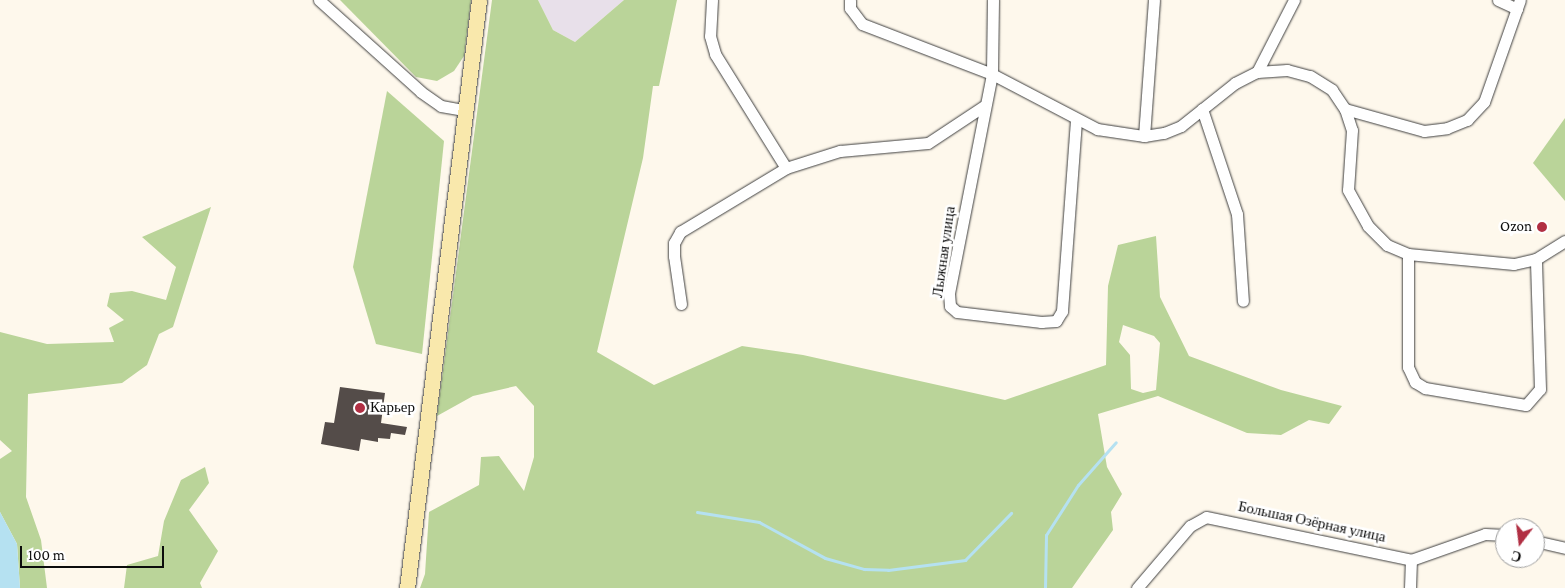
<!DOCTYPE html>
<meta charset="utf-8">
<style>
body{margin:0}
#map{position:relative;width:1565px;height:588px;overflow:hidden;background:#fef8ec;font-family:"Crimson Pro",serif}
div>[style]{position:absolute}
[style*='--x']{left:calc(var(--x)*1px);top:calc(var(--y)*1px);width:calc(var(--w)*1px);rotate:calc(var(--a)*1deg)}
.industrial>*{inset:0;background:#e8e0ea}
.forest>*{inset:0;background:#bad499}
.water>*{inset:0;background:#b5e1f1}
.stream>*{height:3px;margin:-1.5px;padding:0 1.5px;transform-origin:1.5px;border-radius:1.5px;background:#b5e1f1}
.building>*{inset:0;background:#544c49}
.roads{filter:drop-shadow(0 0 1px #3f3f3f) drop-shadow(0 0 1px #3f3f3f)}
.minor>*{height:11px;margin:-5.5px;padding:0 5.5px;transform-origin:5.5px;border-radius:5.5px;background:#fff}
.secondary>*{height:15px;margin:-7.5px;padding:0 7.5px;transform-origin:7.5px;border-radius:7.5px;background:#f9e8ac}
.dots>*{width:14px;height:14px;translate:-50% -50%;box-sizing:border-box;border:2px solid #fff;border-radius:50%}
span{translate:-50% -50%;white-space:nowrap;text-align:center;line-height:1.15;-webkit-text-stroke:5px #fff;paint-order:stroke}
.poi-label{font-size:15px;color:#0c0c0c}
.right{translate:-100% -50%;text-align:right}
.left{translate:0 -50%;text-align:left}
.street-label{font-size:15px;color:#0c0c0c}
.north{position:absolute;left:1495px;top:518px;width:50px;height:50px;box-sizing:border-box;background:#fff;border:1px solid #9e9e9e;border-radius:50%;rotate:195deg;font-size:14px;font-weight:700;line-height:20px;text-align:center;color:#0c0c0c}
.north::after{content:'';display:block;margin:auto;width:18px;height:22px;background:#b12f43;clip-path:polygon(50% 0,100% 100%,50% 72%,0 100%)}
.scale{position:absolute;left:20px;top:546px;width:144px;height:22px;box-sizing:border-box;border:2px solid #0c0c0c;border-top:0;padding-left:6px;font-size:15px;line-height:18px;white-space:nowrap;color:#0c0c0c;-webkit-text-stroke:4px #fff;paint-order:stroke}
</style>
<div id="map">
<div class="industrial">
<div style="clip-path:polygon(538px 0,624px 0,575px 42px,553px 30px)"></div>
</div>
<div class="forest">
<div style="clip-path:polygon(340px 0,471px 0,464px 56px,454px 71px,437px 81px,416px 77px)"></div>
<div style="clip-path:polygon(evenodd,492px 0,538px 0,553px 30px,575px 42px,624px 0,677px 0,659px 86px,653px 86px,643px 158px,597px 352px,654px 385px,742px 346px,803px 355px,1005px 400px,1106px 365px,1108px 286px,1118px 245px,1156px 236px,1160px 297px,1189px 356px,1281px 390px,1342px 406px,1329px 424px,1309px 420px,1281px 435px,1247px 433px,1158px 396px,1098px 414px,1107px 467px,1122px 494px,1111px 512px,1113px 530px,1072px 588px,420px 588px,425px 574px,429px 512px,479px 485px,481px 457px,499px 456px,524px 491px,534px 457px,534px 406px,516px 386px,473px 396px,437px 416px,492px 0,1123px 325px,1154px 336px,1160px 343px,1156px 390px,1143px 393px,1131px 389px,1130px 355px,1119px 342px,1123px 325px)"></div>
<div style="clip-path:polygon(387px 91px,444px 141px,422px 354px,376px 344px,353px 267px)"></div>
<div style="clip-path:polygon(1565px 118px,1565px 201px,1533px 163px)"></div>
<div style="clip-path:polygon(211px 207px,173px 327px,159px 334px,147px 365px,122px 383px,28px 394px,26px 497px,41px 540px,47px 588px,20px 588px,17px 544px,0 512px,0 459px,12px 451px,0 440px,0 332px,47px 344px,114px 342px,109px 328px,124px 320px,107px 306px,110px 293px,132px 291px,166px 300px,176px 267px,142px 237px)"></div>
<div style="clip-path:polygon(205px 467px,209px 483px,189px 510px,218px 551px,200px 583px,202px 588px,124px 588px,127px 565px,158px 556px,164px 521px,181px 480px)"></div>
</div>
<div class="water">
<div style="clip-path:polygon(0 512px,17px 544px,20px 588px,0 588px)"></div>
</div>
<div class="stream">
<div style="--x:697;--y:512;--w:63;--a:9.2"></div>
<div style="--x:759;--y:522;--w:75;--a:28.6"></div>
<div style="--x:825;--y:558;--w:41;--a:15.8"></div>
<div style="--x:864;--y:569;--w:24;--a:2"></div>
<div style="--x:888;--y:570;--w:78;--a:-7.4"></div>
<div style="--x:965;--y:560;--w:66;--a:-45.6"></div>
<div style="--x:1045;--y:588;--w:53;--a:-88.9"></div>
<div style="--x:1046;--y:535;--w:59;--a:-57.4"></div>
<div style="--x:1078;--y:485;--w:57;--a:-48.5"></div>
</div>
<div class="building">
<div style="clip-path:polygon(340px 387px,385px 393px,381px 423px,407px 427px,405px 435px,391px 433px,390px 439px,378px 438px,378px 442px,361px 439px,359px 451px,321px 444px,325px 422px,334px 423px)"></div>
</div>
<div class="roads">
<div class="minor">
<div style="--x:319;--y:0;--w:137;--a:42"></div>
<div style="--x:421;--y:92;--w:24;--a:35"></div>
<div style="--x:441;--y:106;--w:22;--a:10"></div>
<div style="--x:712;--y:0;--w:36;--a:93"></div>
<div style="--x:710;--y:36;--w:19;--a:74"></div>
<div style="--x:715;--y:54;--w:134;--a:58.1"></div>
<div style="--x:850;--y:0;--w:8;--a:90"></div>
<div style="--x:850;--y:8;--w:20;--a:53"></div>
<div style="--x:862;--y:24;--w:139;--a:21"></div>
<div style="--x:992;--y:74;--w:119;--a:27.6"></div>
<div style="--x:1097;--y:129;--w:48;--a:8.5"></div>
<div style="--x:1144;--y:136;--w:20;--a:-9"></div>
<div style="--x:1164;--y:133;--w:18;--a:-22"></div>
<div style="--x:1181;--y:126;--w:69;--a:-38.5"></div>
<div style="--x:1235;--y:83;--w:25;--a:-27"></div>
<div style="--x:1257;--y:72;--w:30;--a:-4"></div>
<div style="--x:1287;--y:70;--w:24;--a:15"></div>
<div style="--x:1310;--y:76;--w:26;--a:32"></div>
<div style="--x:1332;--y:90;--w:23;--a:56"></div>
<div style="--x:1345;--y:109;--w:22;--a:72"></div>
<div style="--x:1352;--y:130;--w:60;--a:93.8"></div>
<div style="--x:1348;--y:190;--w:41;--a:60.9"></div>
<div style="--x:1368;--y:226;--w:27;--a:45"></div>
<div style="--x:1387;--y:245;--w:23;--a:23"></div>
<div style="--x:1408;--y:254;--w:106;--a:5.4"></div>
<div style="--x:1514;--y:264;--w:23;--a:-13"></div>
<div style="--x:1536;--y:259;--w:34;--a:-32"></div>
<div style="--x:993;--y:0;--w:74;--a:90.8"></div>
<div style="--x:992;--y:74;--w:224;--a:101.1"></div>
<div style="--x:949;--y:294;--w:12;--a:85"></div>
<div style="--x:950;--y:306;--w:9;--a:41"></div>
<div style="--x:957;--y:312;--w:85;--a:6.8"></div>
<div style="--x:1041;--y:322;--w:15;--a:-4"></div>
<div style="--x:1056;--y:321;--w:12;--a:-59"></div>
<div style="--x:1062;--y:311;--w:191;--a:-85.8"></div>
<div style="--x:1498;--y:0;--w:21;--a:25"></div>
<div style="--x:1257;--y:72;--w:81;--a:-62.8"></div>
<div style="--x:1202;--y:109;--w:111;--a:71.6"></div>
<div style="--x:1237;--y:214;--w:87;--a:86.1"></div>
<div style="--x:1345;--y:109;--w:82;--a:15.6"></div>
<div style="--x:1424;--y:131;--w:23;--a:-7"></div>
<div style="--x:1447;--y:128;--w:22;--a:-22"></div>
<div style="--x:1467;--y:120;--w:25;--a:-47"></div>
<div style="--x:1484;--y:102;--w:108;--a:-70.6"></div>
<div style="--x:1144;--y:136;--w:136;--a:-85.8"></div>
<div style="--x:1408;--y:254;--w:113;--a:90"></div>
<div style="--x:1408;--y:367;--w:17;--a:65"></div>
<div style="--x:1415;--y:382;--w:12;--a:31"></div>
<div style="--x:1425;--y:388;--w:102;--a:9.6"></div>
<div style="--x:1526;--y:405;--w:21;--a:-49"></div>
<div style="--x:1540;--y:389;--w:130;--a:-91.8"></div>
<div style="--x:681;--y:304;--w:49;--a:-98.3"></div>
<div style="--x:674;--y:256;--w:13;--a:-90"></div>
<div style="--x:674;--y:243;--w:13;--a:-61"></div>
<div style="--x:680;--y:232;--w:124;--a:-31.1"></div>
<div style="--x:786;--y:168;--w:57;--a:-17.5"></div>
<div style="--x:840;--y:151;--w:88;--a:-5.2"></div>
<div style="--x:928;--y:143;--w:67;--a:-33.5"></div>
<div style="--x:1535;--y:541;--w:31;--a:13"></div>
<div style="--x:1137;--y:588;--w:82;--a:-49.5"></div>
<div style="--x:1190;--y:526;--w:18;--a:-29"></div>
<div style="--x:1206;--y:517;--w:209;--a:11.8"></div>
<div style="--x:1411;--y:560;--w:78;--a:-19.4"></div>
<div style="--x:1485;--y:534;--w:20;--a:3"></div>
<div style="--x:1410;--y:588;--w:28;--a:-88"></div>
</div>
<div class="secondary">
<div style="--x:407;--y:588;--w:592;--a:-83.02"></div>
</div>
</div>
<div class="dots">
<div style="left:1542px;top:227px;background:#b12f43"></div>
<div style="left:360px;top:408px;background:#b12f43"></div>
</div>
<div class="poi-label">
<span class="right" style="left:1532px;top:227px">Ozon</span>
<span class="left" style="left:370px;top:408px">Карьер</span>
</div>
<div class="street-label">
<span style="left:944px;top:252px;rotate:-82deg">Лыжная улица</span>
<span style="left:1312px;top:522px;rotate:12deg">Большая Озёрная улица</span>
</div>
<div class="north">С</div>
<div class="scale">100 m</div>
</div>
